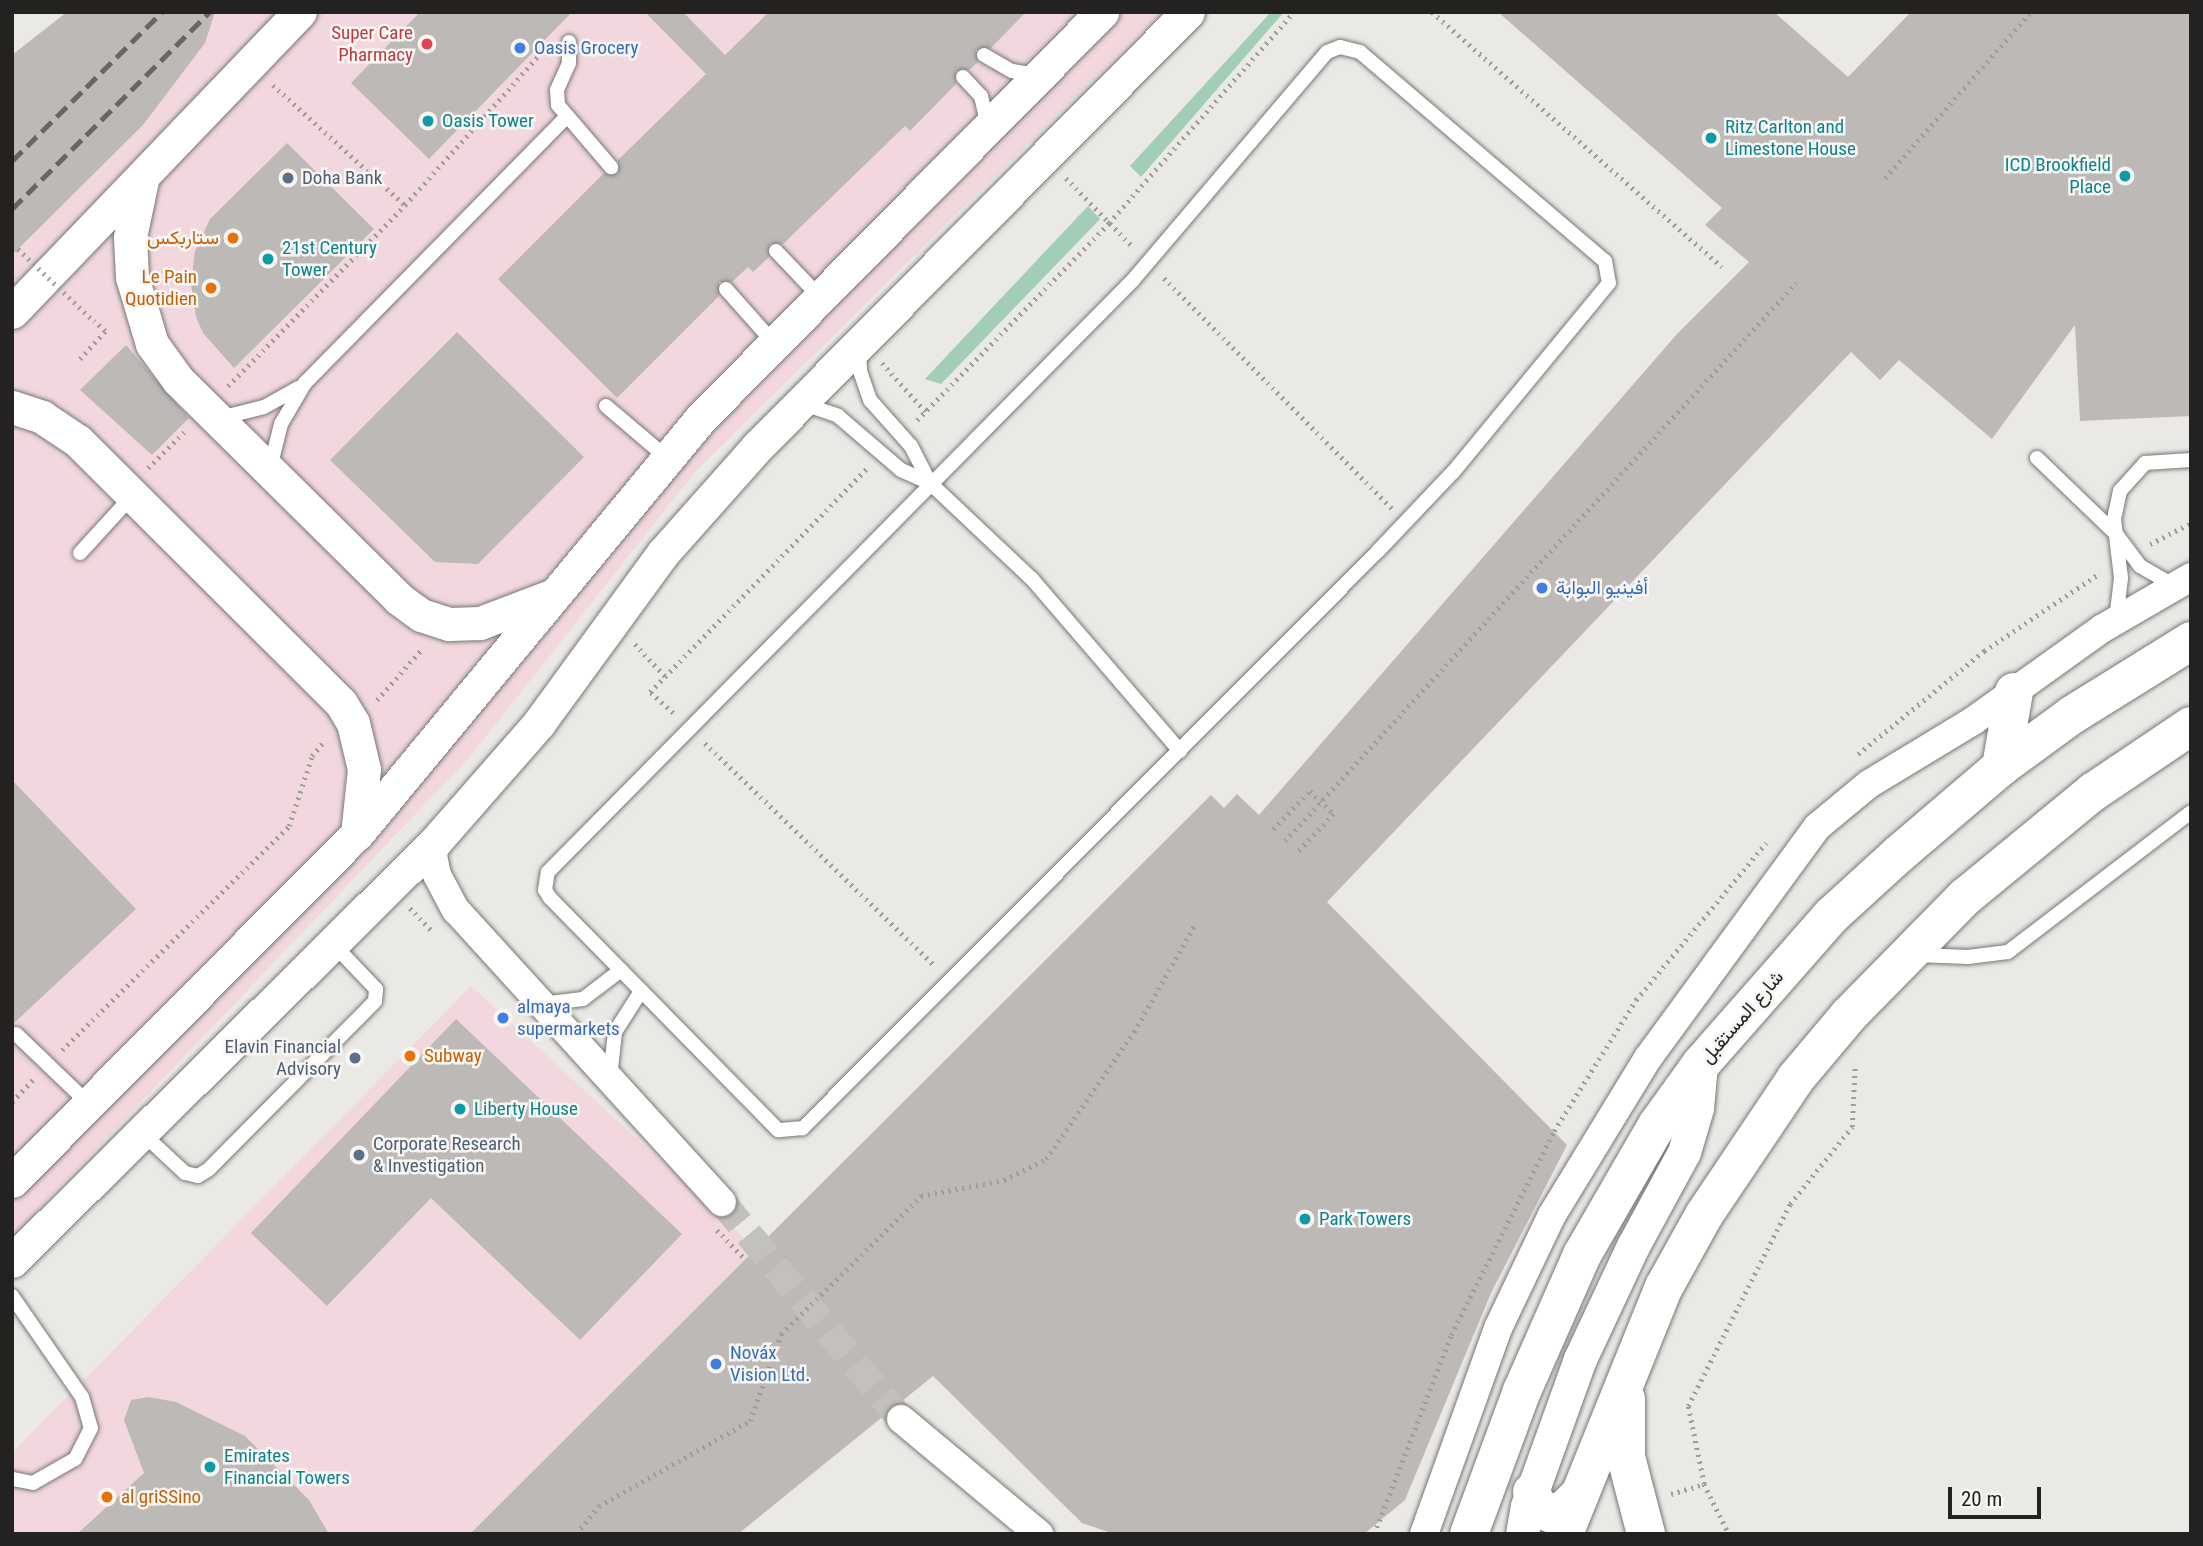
<!DOCTYPE html>
<meta charset="utf-8">
<style>
body{margin:0}
#map{position:relative;width:2203px;height:1546px;overflow:hidden;background:#eae9e5;font-family:"Roboto Condensed",Vazirmatn,sans-serif}
div>[style]{position:absolute}
[style*='--x']{left:calc(var(--x)*1px);top:calc(var(--y)*1px);width:calc(var(--w)*1px);rotate:calc(var(--a)*1deg)}
.commercial>*{inset:0;background:#f2d8de}
.green>*{inset:0;background:#a2cdb6}
.building>*{inset:0;background:#bdb9b7}
.minor-tunnel>*{height:28px;margin-top:-14px;transform-origin:0;background:repeating-linear-gradient(90deg,#c2c1be 0 28px,transparent 0 42px)}
.path>*{height:4.5px;margin-top:-2.25px;transform-origin:0;background:repeating-linear-gradient(90deg,#9e9d9a 0 2px,transparent 0 7px)}
.roads{filter:drop-shadow(0 0 2px #787774) drop-shadow(0 0 2px #787774)}
.service>*{height:14px;margin:-7px;padding:0 7px;transform-origin:7px;border-radius:7px;background:#fff}
.minor>*{height:28px;margin:-14px;padding:0 14px;transform-origin:14px;border-radius:14px;background:#fff}
.tertiary>*{height:33px;margin:-16.5px;padding:0 16.5px;transform-origin:16.5px;border-radius:16.5px;background:#fff}
.primary>*{height:38px;margin:-19px;padding:0 19px;transform-origin:19px;border-radius:19px;background:#fff}
.rail>*{height:5px;margin-top:-2.5px;transform-origin:0;background:repeating-linear-gradient(90deg,#676664 0 14px,transparent 0 21px)}
.path-bridge>*{height:4.5px;margin-top:-2.25px;transform-origin:0;background:repeating-linear-gradient(90deg,#9e9d9a 0 2px,transparent 0 7px)}
.dots>*{width:19px;height:19px;translate:-50% -50%;box-sizing:border-box;border:4px solid #f8f6f3;border-radius:50%}
span{translate:-50% -50%;white-space:nowrap;text-align:center;line-height:1.15;-webkit-text-stroke:5px #f8f6f3;paint-order:stroke}
.health-label{font-size:19px;color:#be3a42}
.right{translate:-100% -50%;text-align:right}
.shop-label{font-size:19px;color:#366cbe}
.left{translate:0 -50%;text-align:left}
.culture-label{font-size:19px;color:#0d838f}
.service-label{font-size:19px;color:#4e5e75}
.food-label{font-size:19px;color:#c56008}
.street-label{font-size:19px;color:#232221}
.frame{position:absolute;inset:0;border:14px solid #232221;pointer-events:none}
.scale{position:absolute;left:1948px;top:1487px;width:93px;height:32px;box-sizing:border-box;border:4px solid #232221;border-top:0;padding-left:9px;font-size:21px;line-height:24px;white-space:nowrap;color:#232221;-webkit-text-stroke:5px #f8f6f3;paint-order:stroke}
</style>
<div id="map">
<div class="commercial">
<div style="clip-path:polygon(102px 12px,1162px 12px,695px 472px,468px 759px,12px 1237px,12px 103px)"></div>
<div style="clip-path:polygon(471px 986px,772px 1263px,513px 1534px,12px 1534px,12px 1453px)"></div>
</div>
<div class="green">
<div style="clip-path:polygon(1271px 12px,1284px 12px,1141px 177px,1130px 166px)"></div>
<div style="clip-path:polygon(1088px 206px,1100px 219px,941px 384px,925px 379px)"></div>
</div>
<div class="building">
<div style="clip-path:polygon(67px 12px,215px 12px,205px 43px,143px 125px,12px 255px,12px 55px)"></div>
<div style="clip-path:polygon(420px 12px,572px 12px,429px 159px,351px 83px)"></div>
<div style="clip-path:polygon(645px 12px,683px 12px,725px 55px,769px 12px,1026px 12px,991px 48px,976px 50px,978px 62px,969px 70px,956px 71px,956px 84px,910px 131px,905px 126px,783px 244px,770px 244px,769px 257px,753px 272px,748px 267px,732px 282px,719px 282px,719px 296px,617px 398px,498px 279px,604px 173px,618px 174px,618px 160px,706px 74px)"></div>
<div style="clip-path:polygon(1498px 12px,1774px 12px,1848px 77px,1911px 12px,2191px 12px,2191px 416px,2080px 421px,2075px 325px,1992px 439px,1899px 360px,1880px 380px,1851px 352px,1327px 902px,1567px 1145px,1491px 1293px,1405px 1500px,1364px 1534px,1114px 1534px,1082px 1523px,933px 1376px,738px 1534px,470px 1534px,1211px 795px,1224px 808px,1237px 794px,1259px 815px,1677px 334px,1749px 262px,1705px 225px,1722px 208px)"></div>
<div style="clip-path:polygon(287px 143px,374px 229px,234px 368px,203px 333px,196px 317px,191px 283px,195px 251px,210px 219px)"></div>
<div style="clip-path:polygon(457px 332px,584px 457px,478px 564px,435px 562px,330px 460px)"></div>
<div style="clip-path:polygon(126px 345px,189px 418px,152px 455px,80px 390px)"></div>
<div style="clip-path:polygon(12px 780px,136px 909px,12px 1025px)"></div>
<div style="clip-path:polygon(456px 1019px,682px 1234px,580px 1340px,431px 1198px,327px 1306px,251px 1233px)"></div>
<div style="clip-path:polygon(149px 1397px,176px 1402px,245px 1436px,309px 1500px,329px 1534px,77px 1534px,144px 1473px,124px 1420px,131px 1400px)"></div>
</div>
<div class="minor-tunnel">
<div style="--x:722;--y:1202;--w:281;--a:50.5"></div>
</div>
<div class="path">
<div style="--x:1432;--y:12;--w:386;--a:41.3"></div>
<div style="--x:273;--y:85;--w:178;--a:42.3"></div>
<div style="--x:1066;--y:178;--w:96;--a:45.8"></div>
<div style="--x:1885;--y:178;--w:221;--a:-48.7"></div>
<div style="--x:1164;--y:278;--w:324;--a:45.3"></div>
<div style="--x:80;--y:359;--w:38;--a:-48"></div>
<div style="--x:105;--y:331;--w:15;--a:-138"></div>
<div style="--x:882;--y:363;--w:66;--a:48.1"></div>
<div style="--x:228;--y:386;--w:253;--a:-45.6"></div>
<div style="--x:405;--y:205;--w:215;--a:-48.2"></div>
<div style="--x:917;--y:420;--w:275;--a:-45.7"></div>
<div style="--x:1109;--y:223;--w:281;--a:-48.8"></div>
<div style="--x:148;--y:468;--w:54;--a:-45"></div>
<div style="--x:2150;--y:544;--w:46;--a:-27.1"></div>
<div style="--x:635;--y:644;--w:45;--a:46.8"></div>
<div style="--x:377;--y:700;--w:68;--a:-48.6"></div>
<div style="--x:673;--y:713;--w:31;--a:-138"></div>
<div style="--x:650;--y:692;--w:313;--a:-45.9"></div>
<div style="--x:705;--y:743;--w:320;--a:44.1"></div>
<div style="--x:1858;--y:754;--w:163;--a:-39.3"></div>
<div style="--x:1984;--y:651;--w:140;--a:-33.9"></div>
<div style="--x:1273;--y:829;--w:53;--a:-45.8"></div>
<div style="--x:1310;--y:791;--w:33;--a:44"></div>
<div style="--x:1334;--y:814;--w:54;--a:133.5"></div>
<div style="--x:1285;--y:841;--w:757;--a:-47.52"></div>
<div style="--x:410;--y:908;--w:33;--a:46"></div>
<div style="--x:62;--y:1050;--w:319;--a:-44.6"></div>
<div style="--x:289;--y:826;--w:74;--a:-71.8"></div>
<div style="--x:312;--y:756;--w:19;--a:-51"></div>
<div style="--x:12;--y:1102;--w:33;--a:-47"></div>
<div style="--x:717;--y:1230;--w:37;--a:46"></div>
<div style="--x:1704;--y:1484;--w:56;--a:63.4"></div>
<div style="--x:1671;--y:1494;--w:34;--a:-17"></div>
<div style="--x:1704;--y:1484;--w:80;--a:-101.6"></div>
<div style="--x:1688;--y:1406;--w:226;--a:-63.2"></div>
<div style="--x:1790;--y:1204;--w:99;--a:-51.2"></div>
<div style="--x:1852;--y:1127;--w:62;--a:-87.2"></div>
<div style="--x:576;--y:1534;--w:36;--a:-51"></div>
<div style="--x:599;--y:1506;--w:173;--a:-29.4"></div>
<div style="--x:750;--y:1421;--w:92;--a:-70.4"></div>
<div style="--x:781;--y:1334;--w:197;--a:-44.6"></div>
<div style="--x:921;--y:1196;--w:85;--a:-10.9"></div>
<div style="--x:1004;--y:1180;--w:47;--a:-26.6"></div>
<div style="--x:1046;--y:1159;--w:155;--a:-55.3"></div>
<div style="--x:1134;--y:1032;--w:122;--a:-60.5"></div>
<div style="--x:1374;--y:1534;--w:213;--a:-68.8"></div>
<div style="--x:1451;--y:1335;--w:229;--a:-63.2"></div>
<div style="--x:1554;--y:1131;--w:155;--a:-58"></div>
<div style="--x:1636;--y:1000;--w:204;--a:-50.4"></div>
</div>
<div class="roads">
<div class="service">
<div style="--x:569;--y:42;--w:21;--a:90"></div>
<div style="--x:569;--y:63;--w:30;--a:114"></div>
<div style="--x:557;--y:90;--w:15;--a:86"></div>
<div style="--x:558;--y:105;--w:82;--a:49.5"></div>
<div style="--x:1340;--y:47;--w:21;--a:14"></div>
<div style="--x:1360;--y:52;--w:322;--a:40.5"></div>
<div style="--x:1605;--y:261;--w:22;--a:80"></div>
<div style="--x:1609;--y:283;--w:245;--a:129.5"></div>
<div style="--x:1453;--y:472;--w:109;--a:133.5"></div>
<div style="--x:1378;--y:551;--w:815;--a:134.9"></div>
<div style="--x:803;--y:1128;--w:25;--a:175"></div>
<div style="--x:778;--y:1130;--w:325;--a:-134.5"></div>
<div style="--x:550;--y:898;--w:9;--a:-122"></div>
<div style="--x:545;--y:890;--w:18;--a:-81"></div>
<div style="--x:548;--y:872;--w:832;--a:-45.34"></div>
<div style="--x:1133;--y:280;--w:299;--a:-49.6"></div>
<div style="--x:1327;--y:52;--w:14;--a:-21"></div>
<div style="--x:984;--y:55;--w:32;--a:30"></div>
<div style="--x:1012;--y:71;--w:25;--a:9"></div>
<div style="--x:963;--y:77;--w:26;--a:47"></div>
<div style="--x:981;--y:96;--w:28;--a:77"></div>
<div style="--x:776;--y:251;--w:62;--a:46.3"></div>
<div style="--x:726;--y:289;--w:72;--a:48.4"></div>
<div style="--x:859;--y:350;--w:21;--a:87"></div>
<div style="--x:860;--y:371;--w:31;--a:71"></div>
<div style="--x:870;--y:400;--w:62;--a:48.3"></div>
<div style="--x:911;--y:446;--w:42;--a:62.8"></div>
<div style="--x:804;--y:404;--w:36;--a:19"></div>
<div style="--x:838;--y:416;--w:83;--a:40.6"></div>
<div style="--x:901;--y:470;--w:32;--a:24"></div>
<div style="--x:930;--y:483;--w:140;--a:43.3"></div>
<div style="--x:1032;--y:579;--w:227;--a:49.3"></div>
<div style="--x:606;--y:406;--w:80;--a:40.4"></div>
<div style="--x:220;--y:418;--w:45;--a:-14"></div>
<div style="--x:264;--y:407;--w:39;--a:-29"></div>
<div style="--x:2037;--y:458;--w:110;--a:43.9"></div>
<div style="--x:2116;--y:534;--w:40;--a:53"></div>
<div style="--x:2140;--y:566;--w:39;--a:30"></div>
<div style="--x:270;--y:468;--w:45;--a:-76"></div>
<div style="--x:281;--y:424;--w:48;--a:-59.7"></div>
<div style="--x:305;--y:383;--w:373;--a:-45.5"></div>
<div style="--x:80;--y:553;--w:79;--a:-47.6"></div>
<div style="--x:2116;--y:620;--w:42;--a:-83.2"></div>
<div style="--x:2121;--y:578;--w:59;--a:-96.8"></div>
<div style="--x:2114;--y:519;--w:29;--a:-78"></div>
<div style="--x:2120;--y:491;--w:38;--a:-48"></div>
<div style="--x:2145;--y:463;--w:46;--a:-3.7"></div>
<div style="--x:1917;--y:955;--w:51;--a:2.2"></div>
<div style="--x:1968;--y:957;--w:40;--a:-7.1"></div>
<div style="--x:2008;--y:952;--w:230;--a:-37.4"></div>
<div style="--x:542;--y:1004;--w:41;--a:-7"></div>
<div style="--x:583;--y:999;--w:48;--a:-37.3"></div>
<div style="--x:16;--y:1034;--w:101;--a:43.8"></div>
<div style="--x:610;--y:1078;--w:46;--a:-83.8"></div>
<div style="--x:615;--y:1032;--w:49;--a:-57.6"></div>
<div style="--x:141;--y:1132;--w:60;--a:43"></div>
<div style="--x:185;--y:1173;--w:13;--a:13"></div>
<div style="--x:198;--y:1176;--w:13;--a:-32"></div>
<div style="--x:209;--y:1169;--w:236;--a:-45.3"></div>
<div style="--x:375;--y:1001;--w:12;--a:-85"></div>
<div style="--x:376;--y:989;--w:62;--a:-133.7"></div>
<div style="--x:12;--y:1296;--w:123;--a:55.3"></div>
<div style="--x:82;--y:1397;--w:32;--a:74"></div>
<div style="--x:91;--y:1428;--w:35;--a:117"></div>
<div style="--x:75;--y:1459;--w:48;--a:150.3"></div>
<div style="--x:33;--y:1483;--w:21;--a:-169"></div>
</div>
<div class="minor">
<div style="--x:435;--y:842;--w:14;--a:98"></div>
<div style="--x:433;--y:856;--w:19;--a:78"></div>
<div style="--x:437;--y:875;--w:40;--a:62"></div>
<div style="--x:456;--y:910;--w:395;--a:47.7"></div>
<div style="--x:901;--y:1419;--w:180;--a:39.8"></div>
<div style="--x:1424;--y:1534;--w:221;--a:-70.2"></div>
<div style="--x:1499;--y:1326;--w:123;--a:-64.5"></div>
<div style="--x:1552;--y:1215;--w:184;--a:-58.6"></div>
<div style="--x:1648;--y:1058;--w:286;--a:-53.8"></div>
<div style="--x:1817;--y:827;--w:67;--a:-39.6"></div>
<div style="--x:1869;--y:784;--w:122;--a:-31.2"></div>
<div style="--x:1973;--y:721;--w:160;--a:-35.6"></div>
<div style="--x:2103;--y:628;--w:102;--a:-30.1"></div>
</div>
<div class="tertiary">
<div style="--x:142;--y:180;--w:58;--a:101.9"></div>
<div style="--x:130;--y:237;--w:40;--a:87.1"></div>
<div style="--x:132;--y:277;--w:70;--a:73.4"></div>
<div style="--x:152;--y:344;--w:44;--a:54.2"></div>
<div style="--x:178;--y:380;--w:311;--a:44.7"></div>
<div style="--x:399;--y:599;--w:27;--a:36"></div>
<div style="--x:421;--y:615;--w:29;--a:18"></div>
<div style="--x:449;--y:624;--w:31;--a:-2"></div>
<div style="--x:480;--y:623;--w:76;--a:-20.8"></div>
<div style="--x:12;--y:312;--w:416;--a:-46.2"></div>
<div style="--x:12;--y:407;--w:32;--a:18"></div>
<div style="--x:42;--y:417;--w:43;--a:33.7"></div>
<div style="--x:78;--y:441;--w:371;--a:44.9"></div>
<div style="--x:341;--y:703;--w:23;--a:59"></div>
<div style="--x:353;--y:723;--w:47;--a:76.6"></div>
<div style="--x:364;--y:769;--w:65;--a:96.1"></div>
<div style="--x:12;--y:1181;--w:489;--a:-45.2"></div>
<div style="--x:357;--y:834;--w:540;--a:-50.41"></div>
<div style="--x:701;--y:418;--w:571;--a:-45.35"></div>
<div style="--x:12;--y:1261;--w:595;--a:-44.73"></div>
<div style="--x:435;--y:842;--w:158;--a:-48.8"></div>
<div style="--x:539;--y:723;--w:210;--a:-53.9"></div>
<div style="--x:663;--y:553;--w:142;--a:-48.4"></div>
<div style="--x:757;--y:447;--w:612;--a:-45.26"></div>
<div style="--x:1522;--y:1534;--w:28;--a:-80"></div>
<div style="--x:1527;--y:1506;--w:156;--a:-70.2"></div>
<div style="--x:1580;--y:1359;--w:125;--a:-64.9"></div>
<div style="--x:1633;--y:1246;--w:107;--a:-61.5"></div>
<div style="--x:1684;--y:1152;--w:46;--a:-73.5"></div>
<div style="--x:1697;--y:1108;--w:44;--a:-84.8"></div>
</div>
<div class="primary">
<div style="--x:2001;--y:767;--w:76;--a:-80.2"></div>
<div style="--x:1626;--y:1399;--w:58;--a:90"></div>
<div style="--x:1626;--y:1457;--w:80;--a:75.4"></div>
<div style="--x:1532;--y:1492;--w:15;--a:74"></div>
<div style="--x:1536;--y:1506;--w:16;--a:27"></div>
<div style="--x:1550;--y:1513;--w:14;--a:-12"></div>
<div style="--x:1564;--y:1510;--w:20;--a:-45"></div>
<div style="--x:1469;--y:1534;--w:153;--a:-69.7"></div>
<div style="--x:1522;--y:1391;--w:149;--a:-66.2"></div>
<div style="--x:1582;--y:1255;--w:150;--a:-60"></div>
<div style="--x:1657;--y:1125;--w:75;--a:-54.2"></div>
<div style="--x:1701;--y:1064;--w:197;--a:-48.7"></div>
<div style="--x:1831;--y:916;--w:92;--a:-42.4"></div>
<div style="--x:1899;--y:854;--w:134;--a:-40.5"></div>
<div style="--x:2001;--y:767;--w:88;--a:-36.2"></div>
<div style="--x:2072;--y:715;--w:140;--a:-31.9"></div>
<div style="--x:1564;--y:1534;--w:266;--a:-68"></div>
<div style="--x:1664;--y:1287;--w:82;--a:-60.9"></div>
<div style="--x:1704;--y:1215;--w:165;--a:-56.1"></div>
<div style="--x:1796;--y:1078;--w:82;--a:-49.9"></div>
<div style="--x:1849;--y:1015;--w:165;--a:-45.5"></div>
<div style="--x:1965;--y:897;--w:166;--a:-39.4"></div>
<div style="--x:2093;--y:792;--w:118;--a:-34"></div>
</div>
</div>
<div class="rail">
<div style="--x:12;--y:161;--w:211;--a:-44.8"></div>
<div style="--x:12;--y:209;--w:279;--a:-44.9"></div>
</div>
<div class="path-bridge">
<div style="--x:18;--y:249;--w:105;--a:43.5"></div>
</div>
<div class="dots">
<div style="left:427px;top:44px;background:#e0444e"></div>
<div style="left:520px;top:48px;background:#3f7fe0"></div>
<div style="left:428px;top:121px;background:#0f9aa8"></div>
<div style="left:1711px;top:138px;background:#0f9aa8"></div>
<div style="left:2125px;top:176px;background:#0f9aa8"></div>
<div style="left:288px;top:178px;background:#5c6f8a"></div>
<div style="left:233px;top:238px;background:#e8710a"></div>
<div style="left:268px;top:259px;background:#0f9aa8"></div>
<div style="left:211px;top:288px;background:#e8710a"></div>
<div style="left:1542px;top:588px;background:#3f7fe0"></div>
<div style="left:503px;top:1018px;background:#3f7fe0"></div>
<div style="left:410px;top:1056px;background:#e8710a"></div>
<div style="left:355px;top:1058px;background:#5c6f8a"></div>
<div style="left:460px;top:1109px;background:#0f9aa8"></div>
<div style="left:359px;top:1155px;background:#5c6f8a"></div>
<div style="left:1305px;top:1219px;background:#0f9aa8"></div>
<div style="left:716px;top:1364px;background:#3f7fe0"></div>
<div style="left:210px;top:1467px;background:#0f9aa8"></div>
<div style="left:107px;top:1497px;background:#e8710a"></div>
</div>
<div class="health-label">
<span class="right" style="left:413px;top:44px">Super Care<br>Pharmacy</span>
</div>
<div class="shop-label">
<span class="left" style="left:534px;top:48px">Oasis Grocery</span>
<span class="left" style="left:1556px;top:588px">أفينيو البوابة</span>
<span class="left" style="left:517px;top:1018px">almaya<br>supermarkets</span>
<span class="left" style="left:730px;top:1364px">Nováx<br>Vision Ltd.</span>
</div>
<div class="culture-label">
<span class="left" style="left:442px;top:121px">Oasis Tower</span>
<span class="left" style="left:1725px;top:138px">Ritz Carlton and<br>Limestone House</span>
<span class="right" style="left:2111px;top:176px">ICD Brookfield<br>Place</span>
<span class="left" style="left:282px;top:259px">21st Century<br>Tower</span>
<span class="left" style="left:474px;top:1109px">Liberty House</span>
<span class="left" style="left:1319px;top:1219px">Park Towers</span>
<span class="left" style="left:224px;top:1467px">Emirates<br>Financial Towers</span>
</div>
<div class="service-label">
<span class="left" style="left:302px;top:178px">Doha Bank</span>
<span class="right" style="left:341px;top:1058px">Elavin Financial<br>Advisory</span>
<span class="left" style="left:373px;top:1155px">Corporate Research<br>&amp; Investigation</span>
</div>
<div class="food-label">
<span class="right" style="left:219px;top:238px">ستاربكس</span>
<span class="right" style="left:197px;top:288px">Le Pain<br>Quotidien</span>
<span class="left" style="left:424px;top:1056px">Subway</span>
<span class="left" style="left:121px;top:1497px">al griSSino</span>
</div>
<div class="street-label">
<span style="left:1742px;top:1017px;rotate:-49deg">شارع المستقبل</span>
</div>
<div class="frame"></div>
<div class="scale">20 m</div>
</div>
